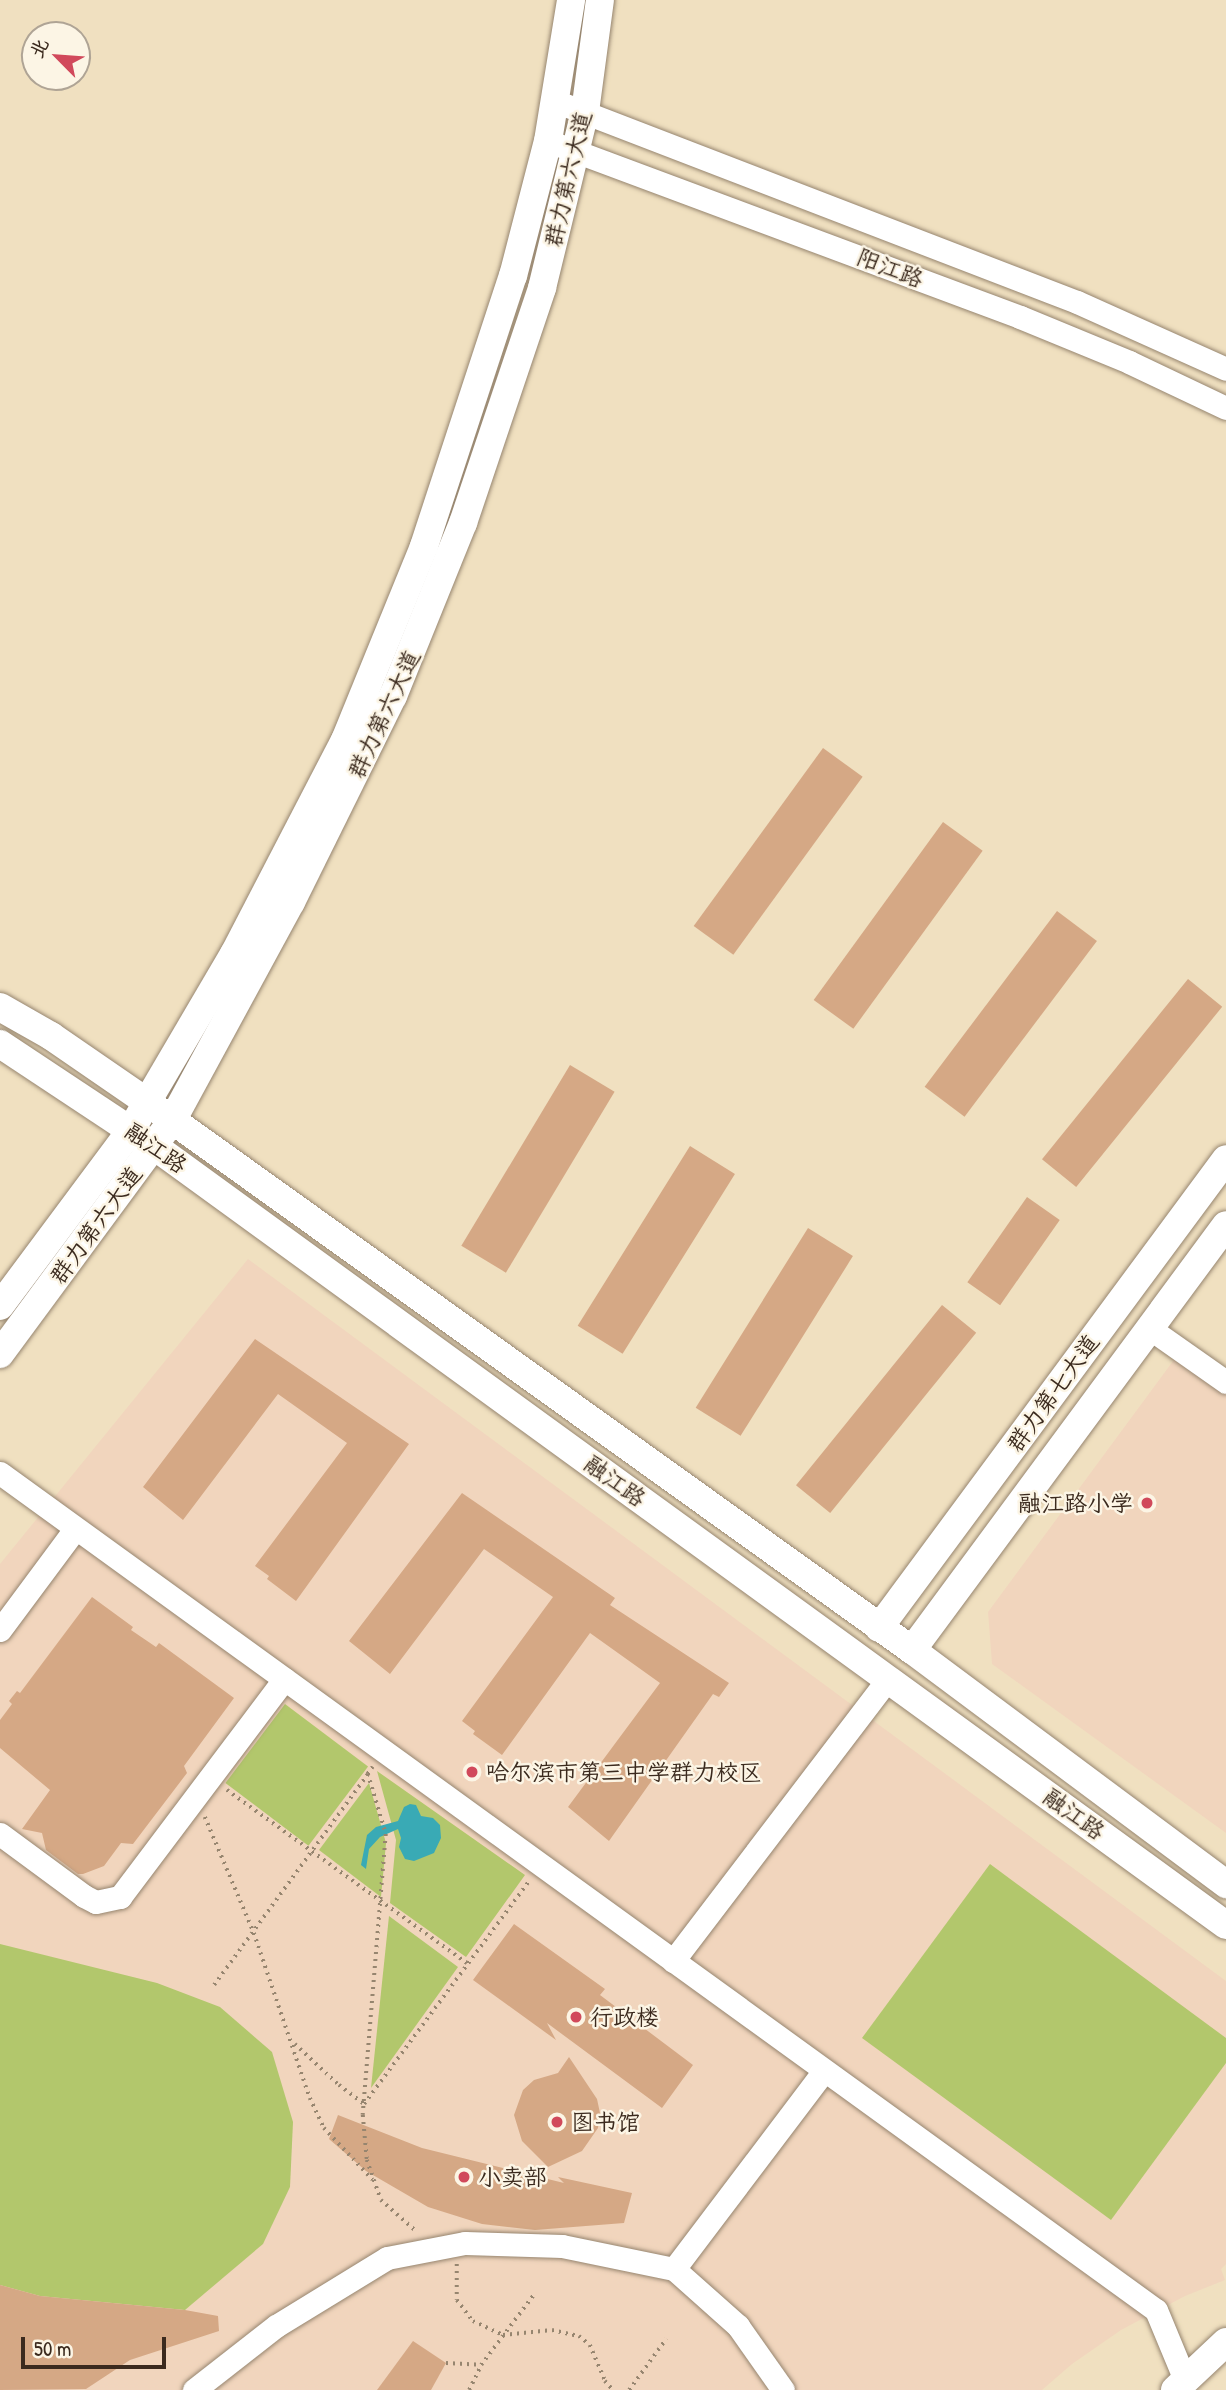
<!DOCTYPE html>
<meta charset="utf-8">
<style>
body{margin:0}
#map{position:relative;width:1226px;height:2390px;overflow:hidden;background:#f0e0c0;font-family:"Patrick Hand","LXGW WenKai TC",sans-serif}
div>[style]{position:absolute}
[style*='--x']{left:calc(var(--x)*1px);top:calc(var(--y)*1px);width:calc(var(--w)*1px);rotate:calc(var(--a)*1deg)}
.built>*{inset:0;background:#f1d5bd}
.green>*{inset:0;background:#b2c76c;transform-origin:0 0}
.water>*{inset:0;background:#39aab5}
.building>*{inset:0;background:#d5a885;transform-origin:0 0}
.path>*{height:3.5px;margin-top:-1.75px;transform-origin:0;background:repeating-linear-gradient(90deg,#96856f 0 2px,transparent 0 7px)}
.roads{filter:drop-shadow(0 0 2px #96856f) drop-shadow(0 0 2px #96856f)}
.minor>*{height:23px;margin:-11.5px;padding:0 11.5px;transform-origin:11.5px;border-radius:11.5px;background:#fff}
.major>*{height:28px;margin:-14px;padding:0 14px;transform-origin:14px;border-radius:14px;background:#fff}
.dots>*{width:19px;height:19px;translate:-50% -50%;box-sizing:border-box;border:4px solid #fcf5e5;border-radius:50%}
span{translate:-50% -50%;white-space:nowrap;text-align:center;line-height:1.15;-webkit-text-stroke:5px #fcf5e5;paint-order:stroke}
.street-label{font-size:23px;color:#3b2a1e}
.poi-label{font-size:23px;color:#3b2a1e}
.right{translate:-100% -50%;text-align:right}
.left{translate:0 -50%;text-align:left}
.north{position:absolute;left:21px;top:21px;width:70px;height:70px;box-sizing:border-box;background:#fcf5e5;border:2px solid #afa495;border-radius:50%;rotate:295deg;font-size:19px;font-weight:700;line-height:28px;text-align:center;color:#3b2a1e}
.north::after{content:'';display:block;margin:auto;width:24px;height:32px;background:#d1495b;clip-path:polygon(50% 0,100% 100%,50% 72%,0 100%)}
.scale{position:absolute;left:21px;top:2337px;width:145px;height:32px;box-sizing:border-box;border:4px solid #3b2a1e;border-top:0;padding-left:9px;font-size:21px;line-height:24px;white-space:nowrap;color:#3b2a1e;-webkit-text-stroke:5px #fcf5e5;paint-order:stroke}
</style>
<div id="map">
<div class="built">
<div style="clip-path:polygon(248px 1259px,1226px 1981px,1226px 2264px,1221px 2269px,1225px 2280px,1185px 2296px,1121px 2330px,1072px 2364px,1042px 2390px,0 2390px,0 1564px)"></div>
<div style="clip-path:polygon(1176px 1357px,1226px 1393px,1226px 1833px,992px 1664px,988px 1612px)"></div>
</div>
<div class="green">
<div style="left:285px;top:1704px;width:104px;height:99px;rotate:37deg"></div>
<div style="clip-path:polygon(377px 1771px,525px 1875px,466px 1957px,390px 1903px,396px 1840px)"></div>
<div style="clip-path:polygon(369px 1783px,386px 1843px,381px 1897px,319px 1850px)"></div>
<div style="clip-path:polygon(990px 1864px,1226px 2038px,1226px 2063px,1111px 2220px,862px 2038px)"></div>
<div style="clip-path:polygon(389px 1916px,458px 1967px,371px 2088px)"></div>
<div style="clip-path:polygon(0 1944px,157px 1983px,220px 2007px,272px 2052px,293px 2122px,290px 2187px,263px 2244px,185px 2310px,40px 2296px,0 2285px)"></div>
</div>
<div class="water">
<div style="clip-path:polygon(410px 1804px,416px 1805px,421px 1816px,433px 1818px,440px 1825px,441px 1838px,434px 1853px,414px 1861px,405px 1859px,399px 1847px,401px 1838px,398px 1829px,380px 1837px,369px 1849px,366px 1869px,361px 1865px,367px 1835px,376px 1827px,398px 1821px,404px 1807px)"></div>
</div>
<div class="building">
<div style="left:823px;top:748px;width:49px;height:220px;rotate:36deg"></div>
<div style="left:943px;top:822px;width:49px;height:220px;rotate:36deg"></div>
<div style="left:1057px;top:911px;width:50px;height:220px;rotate:37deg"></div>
<div style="left:1188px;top:979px;width:44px;height:232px;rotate:39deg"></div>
<div style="left:570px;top:1065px;width:52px;height:211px;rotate:31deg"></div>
<div style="left:690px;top:1146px;width:53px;height:212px;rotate:32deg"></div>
<div style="left:1027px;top:1197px;width:40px;height:104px;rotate:35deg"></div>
<div style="left:808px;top:1228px;width:53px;height:212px;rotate:32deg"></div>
<div style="left:942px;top:1305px;width:44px;height:232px;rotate:39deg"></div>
<div style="clip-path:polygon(255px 1339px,409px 1444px,296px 1601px,267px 1579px,269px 1576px,255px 1566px,347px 1443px,278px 1394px,183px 1520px,143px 1487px)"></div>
<div style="clip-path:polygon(462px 1493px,615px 1598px,610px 1605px,729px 1683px,719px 1697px,713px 1694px,609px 1841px,568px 1807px,660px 1683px,590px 1633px,502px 1755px,473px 1734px,475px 1731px,462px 1721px,553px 1597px,484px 1549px,390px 1674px,349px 1641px)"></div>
<div style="clip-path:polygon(92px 1597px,133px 1627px,131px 1630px,156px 1647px,159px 1643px,234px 1698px,184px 1766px,187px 1773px,133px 1844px,121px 1843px,104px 1866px,83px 1874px,78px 1874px,46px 1850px,42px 1833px,22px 1829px,50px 1790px,0 1748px,0 1720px,12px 1704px,9px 1701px,17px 1691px,20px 1693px)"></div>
<div style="clip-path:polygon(514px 1924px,605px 1989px,600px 1995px,693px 2065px,662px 2108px,547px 2023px,556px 2040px,473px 1980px)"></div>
<div style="clip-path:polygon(569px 2057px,597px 2099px,600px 2113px,598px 2128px,582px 2151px,548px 2167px,522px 2141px,514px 2115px,523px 2090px,534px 2080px,558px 2073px)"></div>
<div style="clip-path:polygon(338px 2115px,422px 2148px,564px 2183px,558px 2177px,632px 2193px,624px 2223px,535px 2230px,482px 2224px,428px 2207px,366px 2171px,329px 2139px)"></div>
<div style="clip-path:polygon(0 2285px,40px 2296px,185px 2310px,218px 2316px,219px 2331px,130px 2360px,86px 2389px,0 2390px)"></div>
<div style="clip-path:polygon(413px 2341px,446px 2363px,431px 2390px,377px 2390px)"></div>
</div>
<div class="path">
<div style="--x:373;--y:1767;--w:9;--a:126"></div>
<div style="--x:368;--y:1774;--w:63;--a:73.3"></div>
<div style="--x:386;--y:1834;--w:282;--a:94.7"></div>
<div style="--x:363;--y:2115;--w:45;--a:84.9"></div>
<div style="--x:367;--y:2160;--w:42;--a:70.7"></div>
<div style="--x:381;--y:2200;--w:48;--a:41.6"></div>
<div style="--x:227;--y:1790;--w:296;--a:35.8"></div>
<div style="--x:205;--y:1817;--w:126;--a:67.1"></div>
<div style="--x:254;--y:1933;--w:174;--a:71.3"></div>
<div style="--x:310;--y:2098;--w:33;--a:65"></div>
<div style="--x:324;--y:2128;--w:71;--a:46.7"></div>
<div style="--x:214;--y:1985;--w:261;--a:-53.9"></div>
<div style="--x:295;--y:2044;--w:60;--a:43"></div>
<div style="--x:339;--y:2085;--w:31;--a:37"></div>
<div style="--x:364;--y:2104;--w:279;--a:-53.5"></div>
<div style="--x:457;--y:2264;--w:36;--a:90"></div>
<div style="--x:457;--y:2300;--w:26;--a:53"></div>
<div style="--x:473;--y:2321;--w:33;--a:25"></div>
<div style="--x:503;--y:2335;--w:49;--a:-5.8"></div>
<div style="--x:552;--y:2330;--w:28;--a:13"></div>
<div style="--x:579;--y:2336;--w:14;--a:39"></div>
<div style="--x:590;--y:2345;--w:39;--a:67"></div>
<div style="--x:605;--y:2381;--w:12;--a:48"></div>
<div style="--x:446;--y:2363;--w:35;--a:3"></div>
<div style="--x:469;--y:2390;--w:28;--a:-64"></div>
<div style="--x:481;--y:2365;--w:90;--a:-53.1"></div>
<div style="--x:629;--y:2390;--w:63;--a:-54"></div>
</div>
<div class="roads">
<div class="minor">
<div style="--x:555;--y:101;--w:559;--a:21.06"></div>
<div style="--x:1077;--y:302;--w:163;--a:24.2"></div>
<div style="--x:548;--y:141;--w:504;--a:20.45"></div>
<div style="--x:1020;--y:317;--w:118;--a:22.4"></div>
<div style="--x:1129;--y:362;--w:107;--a:25.4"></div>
<div style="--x:1152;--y:1330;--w:90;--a:35.1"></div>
<div style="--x:0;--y:1473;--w:1427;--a:35.91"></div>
<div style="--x:1156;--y:2310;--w:76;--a:67.5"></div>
<div style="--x:0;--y:1630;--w:126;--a:-53.4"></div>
<div style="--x:0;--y:1834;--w:104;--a:36.4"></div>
<div style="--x:84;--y:1896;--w:13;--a:27"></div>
<div style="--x:96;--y:1902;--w:25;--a:-12"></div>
<div style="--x:120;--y:1897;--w:273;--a:-53"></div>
<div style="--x:673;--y:1961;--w:355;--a:-52.7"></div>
<div style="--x:674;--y:2269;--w:248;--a:-52.9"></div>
<div style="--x:194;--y:2390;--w:104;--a:-38"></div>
<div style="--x:276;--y:2326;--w:130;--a:-31.5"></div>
<div style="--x:387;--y:2258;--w:79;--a:-10.9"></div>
<div style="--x:465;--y:2243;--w:97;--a:1.8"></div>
<div style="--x:562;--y:2246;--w:114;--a:11.6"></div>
<div style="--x:674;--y:2269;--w:86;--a:41.7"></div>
<div style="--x:738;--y:2326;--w:78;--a:54.9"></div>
</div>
<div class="major">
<div style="--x:0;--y:1007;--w:59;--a:29.6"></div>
<div style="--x:51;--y:1036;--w:116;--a:34.5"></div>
<div style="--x:147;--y:1102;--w:941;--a:35.62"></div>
<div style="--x:912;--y:1650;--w:392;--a:36.7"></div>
<div style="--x:0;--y:1044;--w:185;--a:33.5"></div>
<div style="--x:154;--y:1146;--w:1325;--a:36.01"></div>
<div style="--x:0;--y:1306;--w:219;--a:-53.3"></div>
<div style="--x:131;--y:1130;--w:32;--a:-60"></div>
<div style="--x:147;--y:1102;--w:172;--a:-59.6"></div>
<div style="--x:234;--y:954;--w:241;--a:-62.6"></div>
<div style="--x:345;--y:740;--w:209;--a:-67.8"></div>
<div style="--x:424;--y:546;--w:284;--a:-71.8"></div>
<div style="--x:513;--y:276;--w:139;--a:-75.5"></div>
<div style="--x:548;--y:141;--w:143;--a:-80.7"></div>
<div style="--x:0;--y:1354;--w:290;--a:-53.6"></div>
<div style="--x:172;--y:1121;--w:249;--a:-61.5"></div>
<div style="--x:291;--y:902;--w:230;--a:-63.7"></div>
<div style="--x:393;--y:696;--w:187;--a:-68"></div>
<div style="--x:463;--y:523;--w:248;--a:-71.4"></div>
<div style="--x:542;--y:288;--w:181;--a:-76.3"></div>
<div style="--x:585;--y:112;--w:113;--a:-82.4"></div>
<div style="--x:879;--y:1628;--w:583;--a:-53.5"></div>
<div style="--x:912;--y:1650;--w:528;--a:-53.54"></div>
<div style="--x:1175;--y:2390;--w:70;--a:-43.3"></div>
</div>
</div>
<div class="dots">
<div style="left:1147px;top:1503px;background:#d1495b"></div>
<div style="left:472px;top:1772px;background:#d1495b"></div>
<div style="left:576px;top:2017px;background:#d1495b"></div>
<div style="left:557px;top:2122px;background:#d1495b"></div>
<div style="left:464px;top:2177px;background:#d1495b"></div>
</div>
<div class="street-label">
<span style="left:568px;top:179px;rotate:-77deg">群力第六大道</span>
<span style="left:890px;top:268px;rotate:21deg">阳江路</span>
<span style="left:384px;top:714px;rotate:-65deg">群力第六大道</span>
<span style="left:156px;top:1148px;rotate:35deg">融江路</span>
<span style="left:96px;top:1225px;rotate:-54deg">群力第六大道</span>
<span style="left:1053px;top:1393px;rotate:-54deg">群力第七大道</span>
<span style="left:615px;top:1481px;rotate:36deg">融江路</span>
<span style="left:1074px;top:1814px;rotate:36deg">融江路</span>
</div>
<div class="poi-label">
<span class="right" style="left:1133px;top:1503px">融江路小学</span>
<span class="left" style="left:486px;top:1772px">哈尔滨市第三中学群力校区</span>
<span class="left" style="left:590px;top:2017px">行政楼</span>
<span class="left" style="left:571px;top:2122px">图书馆</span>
<span class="left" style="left:478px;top:2177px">小卖部</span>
</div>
<div class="north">北</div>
<div class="scale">50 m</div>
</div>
